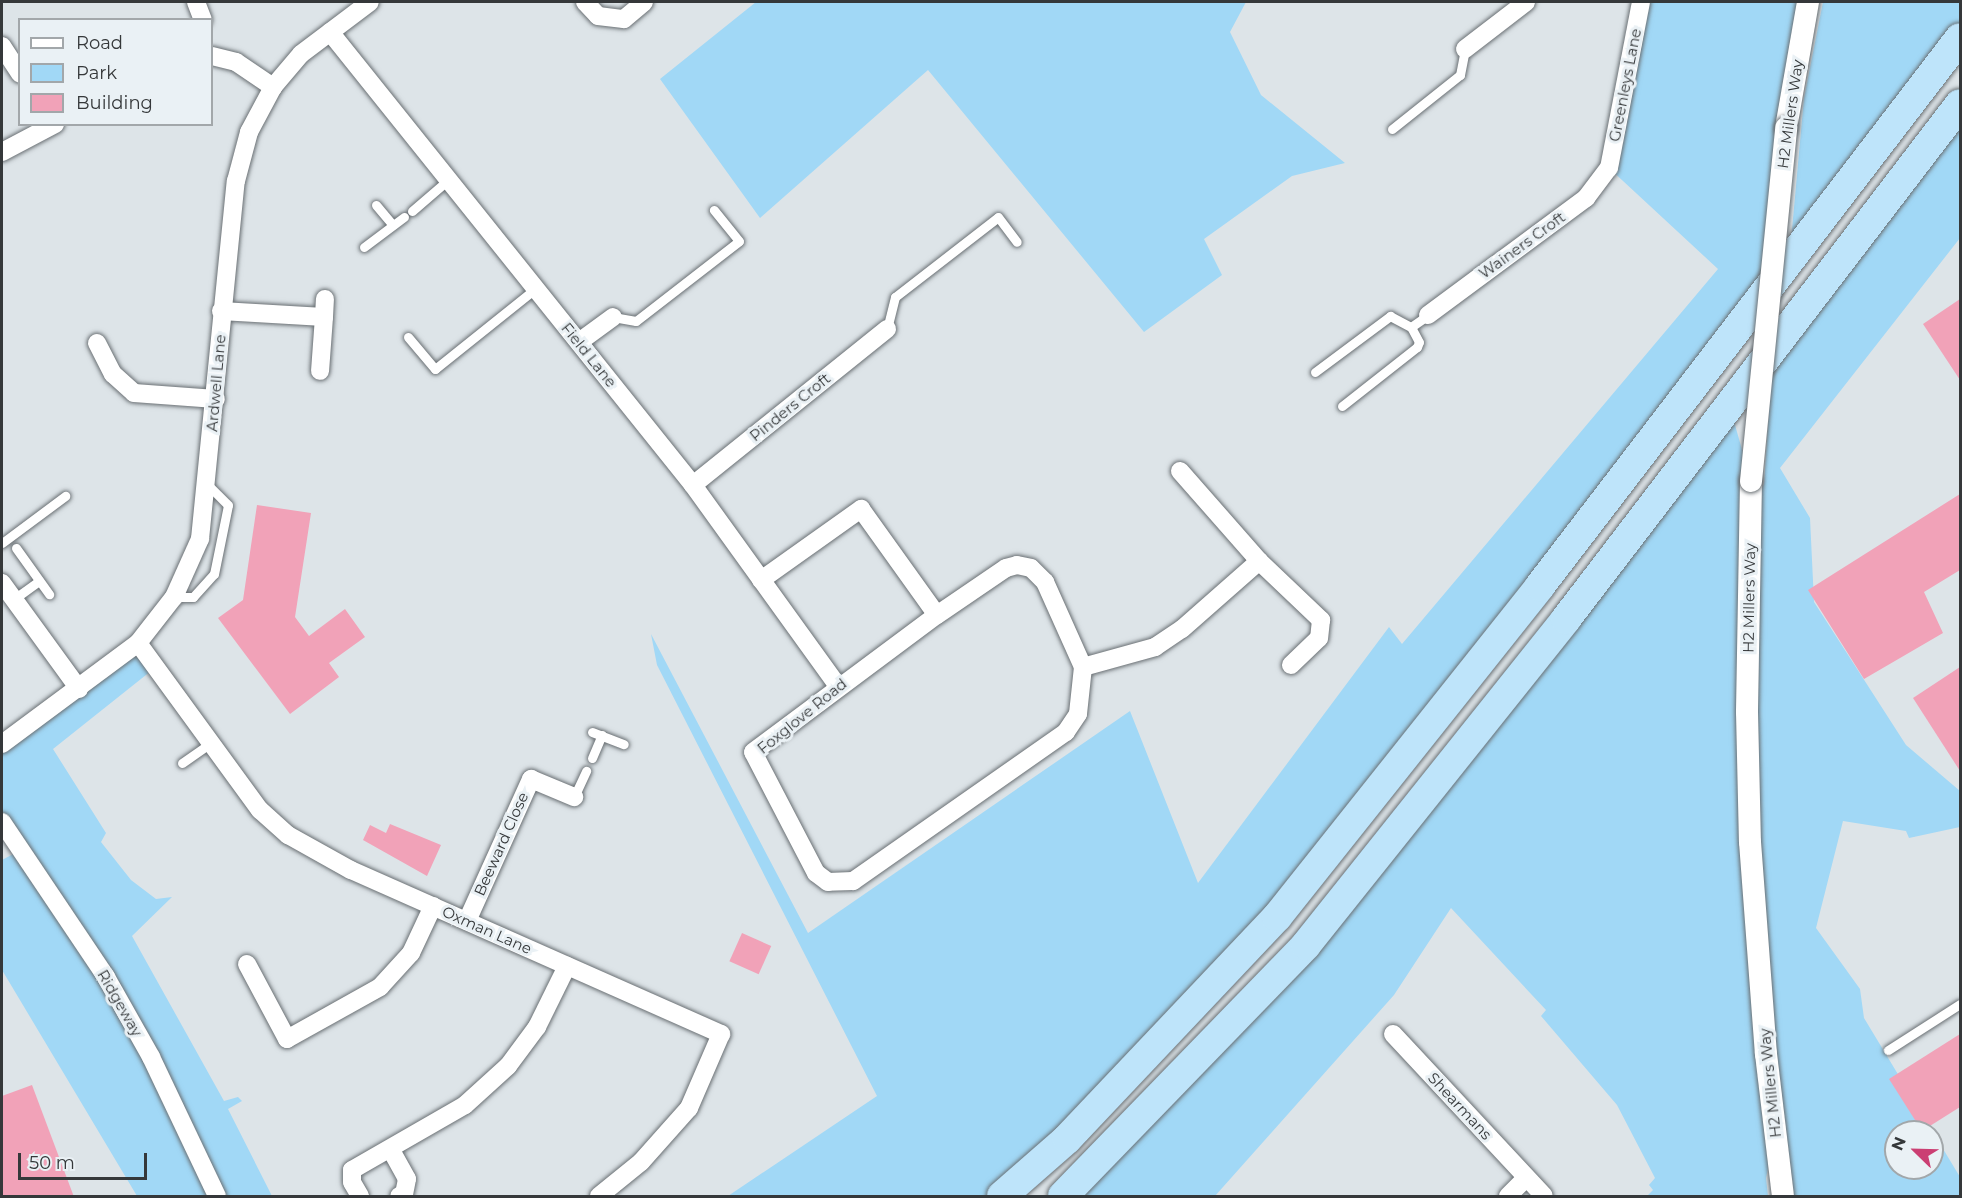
<!DOCTYPE html>
<style>
body{margin:0}
#map{position:relative;width:1962px;height:1198px;overflow:hidden;background:#dde4e8;font-family:Montserrat,sans-serif}
div>[style]{position:absolute}
[style*='--x']{left:calc(var(--x)*1px);top:calc(var(--y)*1px);width:calc(var(--w)*1px);rotate:calc(var(--a)*1deg)}
.green>*{inset:0;background:#a1d8f6}
.building>*{inset:0;background:#f1a2b8;transform-origin:0 0}
.roads{filter:drop-shadow(0 0 2px #696f73) drop-shadow(0 0 2px #696f73)}
.service>*{height:9px;margin:-4.5px;padding:0 4.5px;transform-origin:4.5px;border-radius:4.5px;background:#fff}
.minor>*{height:18px;margin:-9px;padding:0 9px;transform-origin:9px;border-radius:9px;background:#fff}
.tertiary>*{height:22px;margin:-11px;padding:0 11px;transform-origin:11px;border-radius:11px;background:#fff}
.trunk>*{height:30px;margin:-15px;padding:0 15px;transform-origin:15px;border-radius:15px;background:#bee4fa}
.bridges{filter:drop-shadow(0 0 2px #696f73) drop-shadow(0 0 2px #696f73)}
.tertiary-bridge>*{height:22px;margin:-11px;padding:0 11px;transform-origin:11px;border-radius:11px;background:#fff}
span{translate:-50% -50%;white-space:nowrap;text-align:center;line-height:1.15;-webkit-text-stroke:6px #eaf1f5;paint-order:stroke}
.street-label{font-size:15px;color:#35383a}
.frame{position:absolute;inset:0;border:3px solid #35383a;pointer-events:none}
.legend{position:absolute;left:18px;top:18px;width:195px;height:108px;box-sizing:border-box;background:#eaf1f5;border:2px solid #a2a7aa;margin:0;padding:8px 10px;list-style:none;font-size:18px;color:#35383a}
.legend li{display:flex;align-items:center;gap:12px;height:30px}
.legend b{width:30px;border:2px solid #a2a7aa}
.north{position:absolute;left:1884px;top:1120px;width:60px;height:60px;box-sizing:border-box;background:#eaf1f5;border:2px solid #a2a7aa;border-radius:50%;rotate:293deg;font-size:16px;font-weight:700;line-height:24px;text-align:center;color:#35383a}
.north::after{content:'';display:block;margin:auto;width:21px;height:27px;background:#cb3f73;clip-path:polygon(50% 0,100% 100%,50% 72%,0 100%)}
.scale{position:absolute;left:18px;top:1153px;width:129px;height:27px;box-sizing:border-box;border:3px solid #35383a;border-top:0;padding-left:8px;font-size:18px;line-height:21px;white-space:nowrap;color:#35383a;-webkit-text-stroke:4px #eaf1f5;paint-order:stroke}
</style>
<div id="map">
<div class="green">
<div style="clip-path:polygon(756px 2px,1246px 2px,1230px 32px,1261px 95px,1345px 163px,1292px 176px,1204px 239px,1222px 275px,1144px 332px,928px 70px,760px 218px,660px 79px)"></div>
<div style="clip-path:polygon(1641px 2px,1799px 2px,1758px 303px,1277px 917px,996px 1196px,728px 1196px,877px 1096px,657px 665px,651px 634px,808px 933px,1130px 711px,1198px 883px,1389px 627px,1402px 644px,1718px 269px,1609px 168px)"></div>
<div style="clip-path:polygon(1823px 2px,1960px 2px,1960px 30px,1791px 241px,1804px 98px)"></div>
<div style="clip-path:polygon(evenodd,1960px 104px,1960px 238px,1780px 468px,1810px 518px,1814px 602px,1906px 745px,1960px 791px,1960px 827px,1909px 838px,1906px 831px,1843px 821px,1816px 928px,1860px 989px,1864px 1018px,1960px 1177px,1960px 1196px,1783px 1196px,1775px 1137px,1766px 1178px,1768px 1196px,1647px 1196px,1653px 1190px,1649px 1185px,1655px 1178px,1617px 1105px,1541px 1016px,1546px 1010px,1451px 908px,1394px 995px,1215px 1196px,1063px 1196px,1306px 945px,1733px 418px,1751px 481px,1751px 510px,1764px 484px,1773px 350px,1960px 104px,1896px 1132px,1932px 1132px,1932px 1168px,1896px 1168px,1896px 1132px)"></div>
<div style="clip-path:polygon(138px 643px,156px 667px,53px 749px,106px 833px,101px 842px,131px 880px,156px 899px,172px 897px,132px 936px,224px 1101px,238px 1097px,242px 1101px,228px 1109px,272px 1196px,137px 1196px,2px 970px,2px 860px,19px 851px,2px 826px,2px 744px)"></div>
</div>
<div class="building">
<div style="clip-path:polygon(1960px 299px,1960px 380px,1923px 324px)"></div>
<div style="clip-path:polygon(1960px 494px,1960px 570px,1924px 592px,1943px 633px,1864px 679px,1808px 590px)"></div>
<div style="clip-path:polygon(257px 505px,311px 513px,295px 617px,309px 636px,345px 609px,365px 637px,329px 663px,339px 677px,290px 714px,218px 618px,243px 600px)"></div>
<div style="clip-path:polygon(1960px 667px,1960px 771px,1913px 698px)"></div>
<div style="clip-path:polygon(390px 824px,441px 845px,427px 876px,363px 840px,370px 825px,386px 833px)"></div>
<div style="left:742px;top:933px;width:32px;height:31px;rotate:24deg"></div>
<div style="clip-path:polygon(1960px 1034px,1960px 1107px,1922px 1131px,1889px 1079px)"></div>
<div style="clip-path:polygon(32px 1085px,74px 1197px,2px 1197px,2px 1096px)"></div>
</div>
<div class="roads">
<div class="service">
<div style="--x:1392;--y:129;--w:87;--a:-38.5"></div>
<div style="--x:1460;--y:75;--w:26;--a:-79"></div>
<div style="--x:376;--y:205;--w:26;--a:50"></div>
<div style="--x:412;--y:211;--w:48;--a:-40.7"></div>
<div style="--x:364;--y:247;--w:50;--a:-36.9"></div>
<div style="--x:613;--y:317;--w:23;--a:10"></div>
<div style="--x:636;--y:321;--w:130;--a:-37.8"></div>
<div style="--x:739;--y:241;--w:40;--a:-129"></div>
<div style="--x:887;--y:329;--w:33;--a:-76"></div>
<div style="--x:895;--y:297;--w:130;--a:-37.8"></div>
<div style="--x:998;--y:217;--w:31;--a:53"></div>
<div style="--x:408;--y:337;--w:42;--a:49.8"></div>
<div style="--x:435;--y:369;--w:128;--a:-38.7"></div>
<div style="--x:1315;--y:372;--w:94;--a:-36.7"></div>
<div style="--x:1390;--y:316;--w:24;--a:28"></div>
<div style="--x:1342;--y:406;--w:95;--a:-38.2"></div>
<div style="--x:1417;--y:347;--w:5;--a:-68"></div>
<div style="--x:1419;--y:342;--w:17;--a:-118"></div>
<div style="--x:1411;--y:327;--w:21;--a:-35"></div>
<div style="--x:2;--y:543;--w:79;--a:-36.7"></div>
<div style="--x:16;--y:548;--w:57;--a:54.3"></div>
<div style="--x:174;--y:597;--w:19;--a:0"></div>
<div style="--x:193;--y:597;--w:31;--a:-48"></div>
<div style="--x:214;--y:574;--w:70;--a:-78.5"></div>
<div style="--x:228;--y:505;--w:31;--a:-135"></div>
<div style="--x:14;--y:599;--w:31;--a:-36"></div>
<div style="--x:592;--y:732;--w:34;--a:21"></div>
<div style="--x:592;--y:758;--w:25;--a:-67"></div>
<div style="--x:182;--y:763;--w:33;--a:-35"></div>
<div style="--x:574;--y:797;--w:29;--a:-65"></div>
<div style="--x:1888;--y:1050;--w:85;--a:-32.6"></div>
</div>
<div class="minor">
<div style="--x:196;--y:2;--w:19;--a:69"></div>
<div style="--x:585;--y:2;--w:19;--a:47"></div>
<div style="--x:598;--y:16;--w:26;--a:7"></div>
<div style="--x:624;--y:19;--w:26;--a:-40"></div>
<div style="--x:330;--y:32;--w:580;--a:51.29"></div>
<div style="--x:693;--y:485;--w:248;--a:54.2"></div>
<div style="--x:2;--y:46;--w:33;--a:57"></div>
<div style="--x:1465;--y:49;--w:77;--a:-37.6"></div>
<div style="--x:212;--y:56;--w:25;--a:14"></div>
<div style="--x:236;--y:62;--w:45;--a:34"></div>
<div style="--x:2;--y:152;--w:60;--a:-27.8"></div>
<div style="--x:221;--y:311;--w:103;--a:3.3"></div>
<div style="--x:324;--y:317;--w:54;--a:94.2"></div>
<div style="--x:1428;--y:315;--w:197;--a:-36.5"></div>
<div style="--x:1586;--y:198;--w:38;--a:-53"></div>
<div style="--x:1609;--y:168;--w:169;--a:-79.1"></div>
<div style="--x:324;--y:317;--w:18;--a:-87"></div>
<div style="--x:579;--y:342;--w:42;--a:-36.3"></div>
<div style="--x:97;--y:343;--w:35;--a:63"></div>
<div style="--x:113;--y:374;--w:28;--a:42"></div>
<div style="--x:134;--y:393;--w:82;--a:4.2"></div>
<div style="--x:1180;--y:471;--w:120;--a:48.7"></div>
<div style="--x:1259;--y:561;--w:86;--a:43.6"></div>
<div style="--x:1321;--y:620;--w:18;--a:96"></div>
<div style="--x:1319;--y:638;--w:39;--a:136"></div>
<div style="--x:693;--y:485;--w:249;--a:-38.8"></div>
<div style="--x:1017;--y:565;--w:14;--a:12"></div>
<div style="--x:1031;--y:568;--w:20;--a:45"></div>
<div style="--x:1045;--y:582;--w:93;--a:65.9"></div>
<div style="--x:1083;--y:667;--w:47;--a:96.1"></div>
<div style="--x:1078;--y:714;--w:22;--a:124"></div>
<div style="--x:1066;--y:732;--w:260;--a:145"></div>
<div style="--x:853;--y:881;--w:25;--a:178"></div>
<div style="--x:828;--y:882;--w:15;--a:-143"></div>
<div style="--x:816;--y:873;--w:136;--a:-117.5"></div>
<div style="--x:753;--y:752;--w:229;--a:-36.7"></div>
<div style="--x:937;--y:615;--w:83;--a:-34.3"></div>
<div style="--x:1006;--y:568;--w:11;--a:-15"></div>
<div style="--x:761;--y:580;--w:123;--a:-35.4"></div>
<div style="--x:861;--y:509;--w:130;--a:54.4"></div>
<div style="--x:2;--y:583;--w:131;--a:54"></div>
<div style="--x:138;--y:643;--w:207;--a:53.9"></div>
<div style="--x:260;--y:810;--w:38;--a:42"></div>
<div style="--x:288;--y:835;--w:72;--a:29.1"></div>
<div style="--x:351;--y:870;--w:405;--a:23.9"></div>
<div style="--x:721;--y:1034;--w:81;--a:113.4"></div>
<div style="--x:689;--y:1108;--w:72;--a:131.6"></div>
<div style="--x:641;--y:1162;--w:54;--a:141"></div>
<div style="--x:1083;--y:667;--w:75;--a:-15.5"></div>
<div style="--x:1155;--y:647;--w:32;--a:-34"></div>
<div style="--x:1182;--y:629;--w:103;--a:-41.4"></div>
<div style="--x:2;--y:744;--w:169;--a:-36.6"></div>
<div style="--x:138;--y:643;--w:58;--a:-52"></div>
<div style="--x:174;--y:597;--w:64;--a:-65.9"></div>
<div style="--x:200;--y:539;--w:360;--a:-84.3"></div>
<div style="--x:236;--y:181;--w:51;--a:-75.1"></div>
<div style="--x:249;--y:132;--w:51;--a:-61.9"></div>
<div style="--x:273;--y:87;--w:43;--a:-49.7"></div>
<div style="--x:301;--y:54;--w:86;--a:-37"></div>
<div style="--x:2;--y:822;--w:187;--a:56.1"></div>
<div style="--x:106;--y:977;--w:92;--a:60.6"></div>
<div style="--x:151;--y:1057;--w:154;--a:64.6"></div>
<div style="--x:467;--y:921;--w:156;--a:-65.7"></div>
<div style="--x:531;--y:779;--w:47;--a:22.7"></div>
<div style="--x:247;--y:964;--w:85;--a:61.9"></div>
<div style="--x:287;--y:1039;--w:107;--a:-29.2"></div>
<div style="--x:380;--y:987;--w:46;--a:-47.6"></div>
<div style="--x:411;--y:953;--w:52;--a:-64.9"></div>
<div style="--x:1393;--y:1034;--w:221;--a:47"></div>
<div style="--x:391;--y:1150;--w:33;--a:61"></div>
<div style="--x:407;--y:1179;--w:15;--a:101"></div>
<div style="--x:404;--y:1194;--w:5;--a:158"></div>
<div style="--x:360;--y:1196;--w:16;--a:-120"></div>
<div style="--x:352;--y:1182;--w:12;--a:-90"></div>
<div style="--x:352;--y:1170;--w:130;--a:-29.9"></div>
<div style="--x:465;--y:1105;--w:58;--a:-42.2"></div>
<div style="--x:508;--y:1066;--w:49;--a:-53.4"></div>
<div style="--x:537;--y:1027;--w:68;--a:-63.8"></div>
<div style="--x:1508;--y:1196;--w:25;--a:-45"></div>
</div>
<div class="tertiary">
<div style="--x:1786;--y:128;--w:128;--a:-80.1"></div>
<div style="--x:1751;--y:481;--w:231;--a:91"></div>
<div style="--x:1747;--y:712;--w:130;--a:88.7"></div>
<div style="--x:1750;--y:842;--w:213;--a:85.7"></div>
<div style="--x:1766;--y:1054;--w:143;--a:83.2"></div>
</div>
<div class="trunk">
<div style="--x:1002;--y:1196;--w:86;--a:-41.2"></div>
<div style="--x:1067;--y:1139;--w:306;--a:-46.6"></div>
<div style="--x:1277;--y:917;--w:423;--a:-51.5"></div>
<div style="--x:1540;--y:586;--w:690;--a:-52.53"></div>
<div style="--x:1063;--y:1196;--w:349;--a:-45.9"></div>
<div style="--x:1306;--y:945;--w:417;--a:-51.4"></div>
<div style="--x:1566;--y:619;--w:648;--a:-52.58"></div>
</div>
</div>
<div class="bridges">
<div class="tertiary-bridge">
<div style="--x:1751;--y:481;--w:355;--a:-84.3"></div>
</div>
</div>
<div class="street-label">
<span style="left:1625px;top:85px;rotate:-79deg">Greenleys Lane</span>
<span style="left:1790px;top:114px;rotate:-82deg">H2 Millers Way</span>
<span style="left:1522px;top:245px;rotate:-36deg">Wainers Croft</span>
<span style="left:589px;top:355px;rotate:51deg">Field Lane</span>
<span style="left:216px;top:383px;rotate:-85deg">Ardwell Lane</span>
<span style="left:790px;top:407px;rotate:-39deg">Pinders Croft</span>
<span style="left:1749px;top:598px;rotate:-89deg">H2 Millers Way</span>
<span style="left:802px;top:716px;rotate:-39deg">Foxglove Road</span>
<span style="left:501px;top:844px;rotate:-66deg">Beeward Close</span>
<span style="left:487px;top:930px;rotate:24deg">Oxman Lane</span>
<span style="left:120px;top:1003px;rotate:60deg">Ridgeway</span>
<span style="left:1770px;top:1083px;rotate:-96deg">H2 Millers Way</span>
<span style="left:1460px;top:1106px;rotate:47deg">Shearmans</span>
</div>
<div class="frame"></div>
<ul class="legend">
<li><b style="height:8px;background:#fff"></b>Road</li>
<li><b style="height:16px;background:#a1d8f6"></b>Park</li>
<li><b style="height:16px;background:#f1a2b8"></b>Building</li>
</ul>
<div class="north">N</div>
<div class="scale">50 m</div>
</div>
